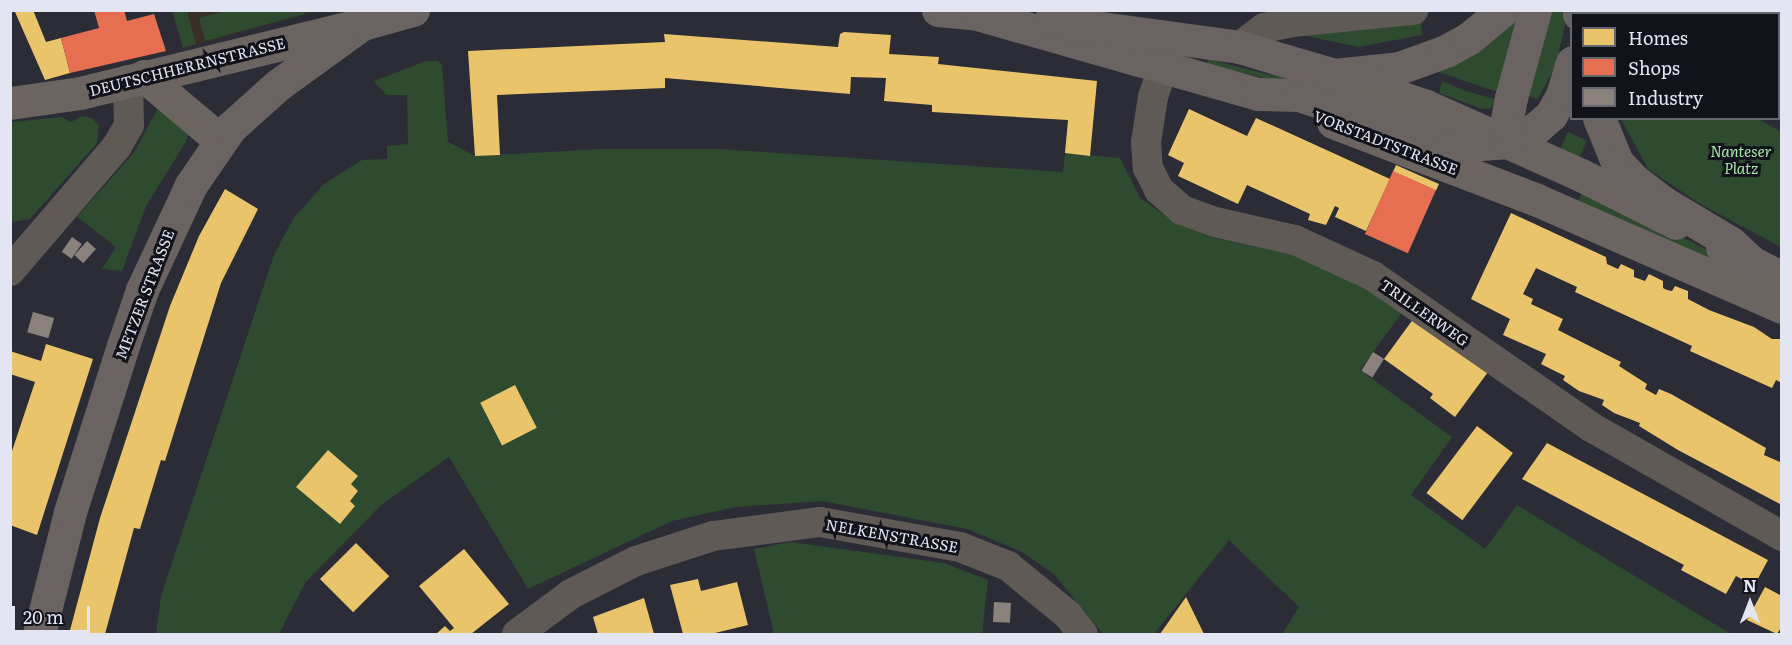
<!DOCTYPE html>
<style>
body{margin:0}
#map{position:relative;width:1792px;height:645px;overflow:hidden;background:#2c2c37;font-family:Literata,serif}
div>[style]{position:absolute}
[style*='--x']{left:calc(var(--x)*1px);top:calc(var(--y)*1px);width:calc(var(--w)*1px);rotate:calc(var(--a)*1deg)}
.education>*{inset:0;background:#3a2f24}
.green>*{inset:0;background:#2e4a2f;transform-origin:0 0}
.homes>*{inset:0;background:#e9c46a;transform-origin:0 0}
.shops>*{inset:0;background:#e76f51;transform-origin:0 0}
.industry>*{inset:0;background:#8a817c;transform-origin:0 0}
.pedestrian>*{height:22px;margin:-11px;padding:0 11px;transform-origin:11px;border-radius:11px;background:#605a57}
.minor>*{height:30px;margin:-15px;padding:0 15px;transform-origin:15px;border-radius:15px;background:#605a57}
.secondary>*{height:33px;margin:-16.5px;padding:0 16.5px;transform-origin:16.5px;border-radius:16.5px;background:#6c6460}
.primary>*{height:33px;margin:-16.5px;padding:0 16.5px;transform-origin:16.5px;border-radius:16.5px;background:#6a6361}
span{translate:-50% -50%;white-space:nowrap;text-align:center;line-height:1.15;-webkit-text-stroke:6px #12121b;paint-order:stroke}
.street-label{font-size:15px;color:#e4e5f2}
.park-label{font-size:15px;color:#a9e8a9;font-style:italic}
.frame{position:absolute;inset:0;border:12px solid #e4e5f2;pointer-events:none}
.legend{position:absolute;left:1570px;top:12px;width:210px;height:108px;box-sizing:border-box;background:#12121b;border:2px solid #666671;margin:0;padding:8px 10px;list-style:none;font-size:18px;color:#e4e5f2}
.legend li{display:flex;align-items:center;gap:12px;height:30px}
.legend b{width:30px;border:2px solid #666671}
.north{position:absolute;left:1720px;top:573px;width:60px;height:60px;-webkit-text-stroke:4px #12121b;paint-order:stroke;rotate:0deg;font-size:16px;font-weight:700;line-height:24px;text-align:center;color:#e4e5f2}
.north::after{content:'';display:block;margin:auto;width:21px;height:27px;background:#e4e5f2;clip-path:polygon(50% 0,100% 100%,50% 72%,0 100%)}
.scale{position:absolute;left:12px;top:606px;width:78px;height:27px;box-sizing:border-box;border:3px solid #e4e5f2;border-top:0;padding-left:8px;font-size:18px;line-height:21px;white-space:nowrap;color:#e4e5f2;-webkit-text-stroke:4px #12121b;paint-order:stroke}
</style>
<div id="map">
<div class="education">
<div style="clip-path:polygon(172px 10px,317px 11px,183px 48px)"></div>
</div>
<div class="green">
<div style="clip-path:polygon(172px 11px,187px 11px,196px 44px,183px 48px)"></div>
<div style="clip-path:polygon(225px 11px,304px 10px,305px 14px,205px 41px,199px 18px)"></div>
<div style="clip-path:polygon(1526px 11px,1498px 92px,1439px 72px,1438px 68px)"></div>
<div style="clip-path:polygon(1546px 11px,1568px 11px,1556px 65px,1538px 99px,1521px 94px)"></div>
<div style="clip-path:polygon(1421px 18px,1422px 35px,1359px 47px,1281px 31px)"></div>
<div style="clip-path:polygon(1208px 59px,1271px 75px,1284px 74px,1414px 116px,1207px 64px)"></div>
<div style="clip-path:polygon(426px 61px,438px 61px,442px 65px,448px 142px,475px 156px,603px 149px,718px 149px,1063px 172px,1065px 153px,1120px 158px,1140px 198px,1176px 223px,1211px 237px,1290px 254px,1367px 288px,1403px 311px,1360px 370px,1452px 437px,1411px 495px,1485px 549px,1517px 505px,1731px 634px,1282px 634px,1299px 607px,1229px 540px,1154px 634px,1103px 634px,1054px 574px,1022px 552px,967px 529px,822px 501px,736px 507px,672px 521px,528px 589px,449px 457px,381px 505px,305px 583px,279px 634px,156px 634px,161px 596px,274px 255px,293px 219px,324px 184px,362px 160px,387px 159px,387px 146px,408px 144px,407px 95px,386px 95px,374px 81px)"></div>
<div style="clip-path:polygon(1442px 81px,1466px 91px,1495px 99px,1491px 108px,1482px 109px,1439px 93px)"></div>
<div style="clip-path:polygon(158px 108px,188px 134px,186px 142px,146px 206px,122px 271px,102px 269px,116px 247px,77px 217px,135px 151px)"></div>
<div style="clip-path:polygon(82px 116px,92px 118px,99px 125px,97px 143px,30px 219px,11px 222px,11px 122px,62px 117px,71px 122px)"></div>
<div style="clip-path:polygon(1621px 119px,1759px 119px,1781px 132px,1781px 247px,1700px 204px,1648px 169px)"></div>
<div style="left:1568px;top:132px;width:21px;height:20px;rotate:25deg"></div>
<div style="clip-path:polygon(1585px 188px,1751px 272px,1751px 277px,1578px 201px)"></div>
<div style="clip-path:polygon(790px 542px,944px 563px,988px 580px,982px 634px,774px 634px,754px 549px)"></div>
</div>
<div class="homes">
<div style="clip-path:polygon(19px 10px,33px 10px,46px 42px,61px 38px,70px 73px,45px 80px,15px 12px)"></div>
<div style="clip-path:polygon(1639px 10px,1715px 10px,1639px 14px)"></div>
<div style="clip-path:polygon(1744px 10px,1772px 10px,1744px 14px)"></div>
<div style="left:1779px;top:22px;width:3px;height:52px"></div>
<div style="clip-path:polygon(844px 32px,891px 35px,889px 54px,939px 57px,938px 64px,1097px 81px,1090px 156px,1065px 153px,1068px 120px,932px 112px,932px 105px,884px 101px,886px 78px,851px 77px,850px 94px,665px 78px,665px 88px,497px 95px,500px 155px,475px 156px,468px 51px,665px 42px,664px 34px,838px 47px,840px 34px)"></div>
<div style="clip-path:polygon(1189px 109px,1247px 136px,1256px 118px,1390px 179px,1366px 231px,1335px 217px,1339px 208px,1335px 206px,1326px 225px,1308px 220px,1310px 214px,1247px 185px,1238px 204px,1178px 176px,1184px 163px,1168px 155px)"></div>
<div style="left:1396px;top:165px;width:47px;height:7px;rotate:24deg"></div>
<div style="clip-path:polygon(225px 189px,258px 209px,221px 283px,165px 461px,161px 460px,140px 529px,134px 528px,105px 634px,69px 634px,100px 518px,170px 306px,199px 236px)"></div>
<div style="clip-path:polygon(1511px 213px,1606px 257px,1607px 264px,1618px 269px,1621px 264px,1634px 270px,1634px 277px,1645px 281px,1649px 274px,1663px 281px,1663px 288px,1667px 290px,1672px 291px,1675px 286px,1688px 291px,1688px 299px,1709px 310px,1754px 327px,1772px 339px,1782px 339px,1782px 383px,1776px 380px,1772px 388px,1690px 351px,1692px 346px,1575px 292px,1577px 287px,1536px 268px,1523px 294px,1533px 299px,1531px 304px,1563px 319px,1558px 330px,1621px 362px,1619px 366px,1647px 384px,1645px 389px,1656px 395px,1659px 389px,1671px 394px,1766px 448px,1764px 455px,1782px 463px,1782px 505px,1678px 450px,1639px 426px,1640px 423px,1614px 413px,1602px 405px,1604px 400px,1579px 391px,1563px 380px,1565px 376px,1541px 364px,1546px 354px,1503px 335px,1510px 319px,1471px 299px)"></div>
<div style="clip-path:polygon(1414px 318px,1488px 372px,1455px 417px,1430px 398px,1433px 394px,1384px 359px)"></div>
<div style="clip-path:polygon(46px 344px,93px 359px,37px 535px,10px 525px,10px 457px,35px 382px,10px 374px,10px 351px,41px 361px)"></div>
<div style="left:515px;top:385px;width:48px;height:39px;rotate:63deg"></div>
<div style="left:1477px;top:426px;width:45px;height:84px;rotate:37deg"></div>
<div style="clip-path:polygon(1547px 443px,1768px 560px,1754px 586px,1736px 576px,1726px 594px,1681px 570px,1684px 565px,1522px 479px)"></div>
<div style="clip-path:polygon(328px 450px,358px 476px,351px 484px,358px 491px,350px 501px,355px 506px,340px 524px,296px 487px)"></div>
<div style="left:356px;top:543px;width:47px;height:51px;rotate:45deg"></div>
<div style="clip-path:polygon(464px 549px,509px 604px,471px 634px,436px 634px,445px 626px,450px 631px,454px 628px,419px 586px)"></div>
<div style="clip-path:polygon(698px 579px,701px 591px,737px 582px,748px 625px,711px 634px,683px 634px,670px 585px)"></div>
<div style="clip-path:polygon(1765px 587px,1782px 596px,1782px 626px,1777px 634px,1747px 620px)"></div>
<div style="clip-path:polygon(1186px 597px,1204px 634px,1160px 634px)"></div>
<div style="clip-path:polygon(644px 598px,654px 634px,598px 634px,593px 617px)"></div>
</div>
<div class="shops">
<div style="clip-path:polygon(94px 10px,124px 10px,127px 21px,154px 14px,166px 51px,70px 73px,61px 38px,99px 28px)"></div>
<div style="left:1393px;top:171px;width:47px;height:69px;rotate:24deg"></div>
</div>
<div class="industry">
<div style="left:72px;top:237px;width:12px;height:18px;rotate:35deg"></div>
<div style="left:87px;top:241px;width:12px;height:19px;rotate:42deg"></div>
<div style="left:33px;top:312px;width:22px;height:21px;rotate:16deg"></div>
<div style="left:1373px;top:352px;width:13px;height:22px;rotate:32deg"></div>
<div style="left:994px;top:602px;width:17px;height:20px;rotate:3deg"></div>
</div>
<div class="pedestrian">
<div style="--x:1778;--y:98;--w:4;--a:14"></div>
</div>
<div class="minor">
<div style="--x:1728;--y:14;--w:4;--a:-90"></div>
<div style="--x:1171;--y:44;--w:56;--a:108.8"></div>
<div style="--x:1153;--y:97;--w:46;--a:98.8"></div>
<div style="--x:1146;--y:142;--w:26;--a:86"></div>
<div style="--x:1148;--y:168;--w:25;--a:63"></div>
<div style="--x:1159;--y:190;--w:30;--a:41"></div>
<div style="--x:1182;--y:210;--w:35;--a:20"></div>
<div style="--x:1215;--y:222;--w:82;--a:12.7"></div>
<div style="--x:1295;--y:240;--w:86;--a:24.8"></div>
<div style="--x:1373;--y:276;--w:265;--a:34.7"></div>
<div style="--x:1591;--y:427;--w:220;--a:29.7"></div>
<div style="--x:1239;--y:47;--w:31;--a:-37"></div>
<div style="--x:1264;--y:28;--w:29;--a:-12"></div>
<div style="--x:1292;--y:22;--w:122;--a:-5.7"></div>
<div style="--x:10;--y:271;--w:165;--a:-49.4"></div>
<div style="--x:117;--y:146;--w:24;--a:-60"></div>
<div style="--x:129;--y:125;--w:45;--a:-91.3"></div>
<div style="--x:517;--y:634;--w:67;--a:-36.5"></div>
<div style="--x:571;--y:594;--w:73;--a:-26.9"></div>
<div style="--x:636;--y:561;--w:81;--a:-18"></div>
<div style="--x:713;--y:536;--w:108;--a:-7.5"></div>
<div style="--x:820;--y:522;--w:142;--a:10.1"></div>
<div style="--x:960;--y:547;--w:52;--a:21.6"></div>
<div style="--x:1008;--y:566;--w:77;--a:39.2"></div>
<div style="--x:1068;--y:615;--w:24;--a:52"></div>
</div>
<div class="secondary">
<div style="--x:1334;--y:75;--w:97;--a:18.6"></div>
<div style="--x:1426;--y:106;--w:170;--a:24"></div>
<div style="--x:1581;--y:175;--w:106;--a:26.8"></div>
<div style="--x:144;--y:76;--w:99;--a:40.1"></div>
<div style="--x:10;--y:103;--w:71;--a:-8.1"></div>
<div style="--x:80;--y:93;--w:290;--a:-13.7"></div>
<div style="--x:1333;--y:122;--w:218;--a:20.9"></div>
<div style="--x:1537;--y:200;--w:267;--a:23.6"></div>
<div style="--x:1722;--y:247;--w:68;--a:27.3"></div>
</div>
<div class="primary">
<div style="--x:938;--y:10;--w:61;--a:5.6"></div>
<div style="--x:977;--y:14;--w:292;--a:15.9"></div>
<div style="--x:1258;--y:94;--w:41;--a:1.4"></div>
<div style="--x:1299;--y:95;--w:163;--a:18.2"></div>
<div style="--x:1454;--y:146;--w:55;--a:-4.2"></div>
<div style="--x:1509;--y:142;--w:30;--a:-27"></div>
<div style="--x:1536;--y:128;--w:20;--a:-41"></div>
<div style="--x:1551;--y:115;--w:23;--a:-61"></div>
<div style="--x:1562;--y:95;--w:34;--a:-73"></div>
<div style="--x:1579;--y:14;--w:4;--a:-76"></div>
<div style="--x:1050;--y:21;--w:191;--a:7.8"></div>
<div style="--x:1239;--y:47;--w:99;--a:16.4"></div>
<div style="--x:1334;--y:75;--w:65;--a:-6.1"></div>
<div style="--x:1399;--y:68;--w:50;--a:-19.9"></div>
<div style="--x:1446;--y:51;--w:25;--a:-29"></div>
<div style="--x:1468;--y:39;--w:45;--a:-39.6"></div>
<div style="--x:1599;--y:118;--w:48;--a:67.8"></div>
<div style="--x:1617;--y:162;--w:26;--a:47"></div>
<div style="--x:1635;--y:181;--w:36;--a:37"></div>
<div style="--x:1664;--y:203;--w:78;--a:30.8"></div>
<div style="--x:1731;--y:243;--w:25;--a:43"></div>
<div style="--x:1509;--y:142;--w:17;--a:-100"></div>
<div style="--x:1506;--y:125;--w:27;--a:-80"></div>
<div style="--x:1511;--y:98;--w:91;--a:-74.7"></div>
<div style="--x:39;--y:634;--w:126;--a:-75.7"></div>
<div style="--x:70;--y:512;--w:177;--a:-72.3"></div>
<div style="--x:124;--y:343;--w:56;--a:-71.2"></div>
<div style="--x:142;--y:290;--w:116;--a:-65"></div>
<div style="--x:191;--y:185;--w:69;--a:-55.6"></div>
<div style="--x:230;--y:128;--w:64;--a:-41.9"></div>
<div style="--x:278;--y:85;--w:104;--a:-36"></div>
<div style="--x:362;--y:24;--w:53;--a:-15.4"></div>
</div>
<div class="street-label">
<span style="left:187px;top:66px;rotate:-14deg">DEUTSCHHERRNSTRASSE</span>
<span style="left:1386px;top:142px;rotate:21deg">VORSTADTSTRASSE</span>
<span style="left:144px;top:294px;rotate:-69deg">METZER STRASSE</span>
<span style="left:1425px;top:312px;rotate:35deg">TRILLERWEG</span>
<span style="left:892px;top:535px;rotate:10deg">NELKENSTRASSE</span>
</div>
<div class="park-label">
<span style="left:1741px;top:159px">Nanteser<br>Platz</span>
</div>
<div class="frame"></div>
<ul class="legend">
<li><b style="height:16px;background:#e9c46a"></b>Homes</li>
<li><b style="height:16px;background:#e76f51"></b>Shops</li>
<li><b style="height:16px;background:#8a817c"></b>Industry</li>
</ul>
<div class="north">N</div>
<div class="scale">20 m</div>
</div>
